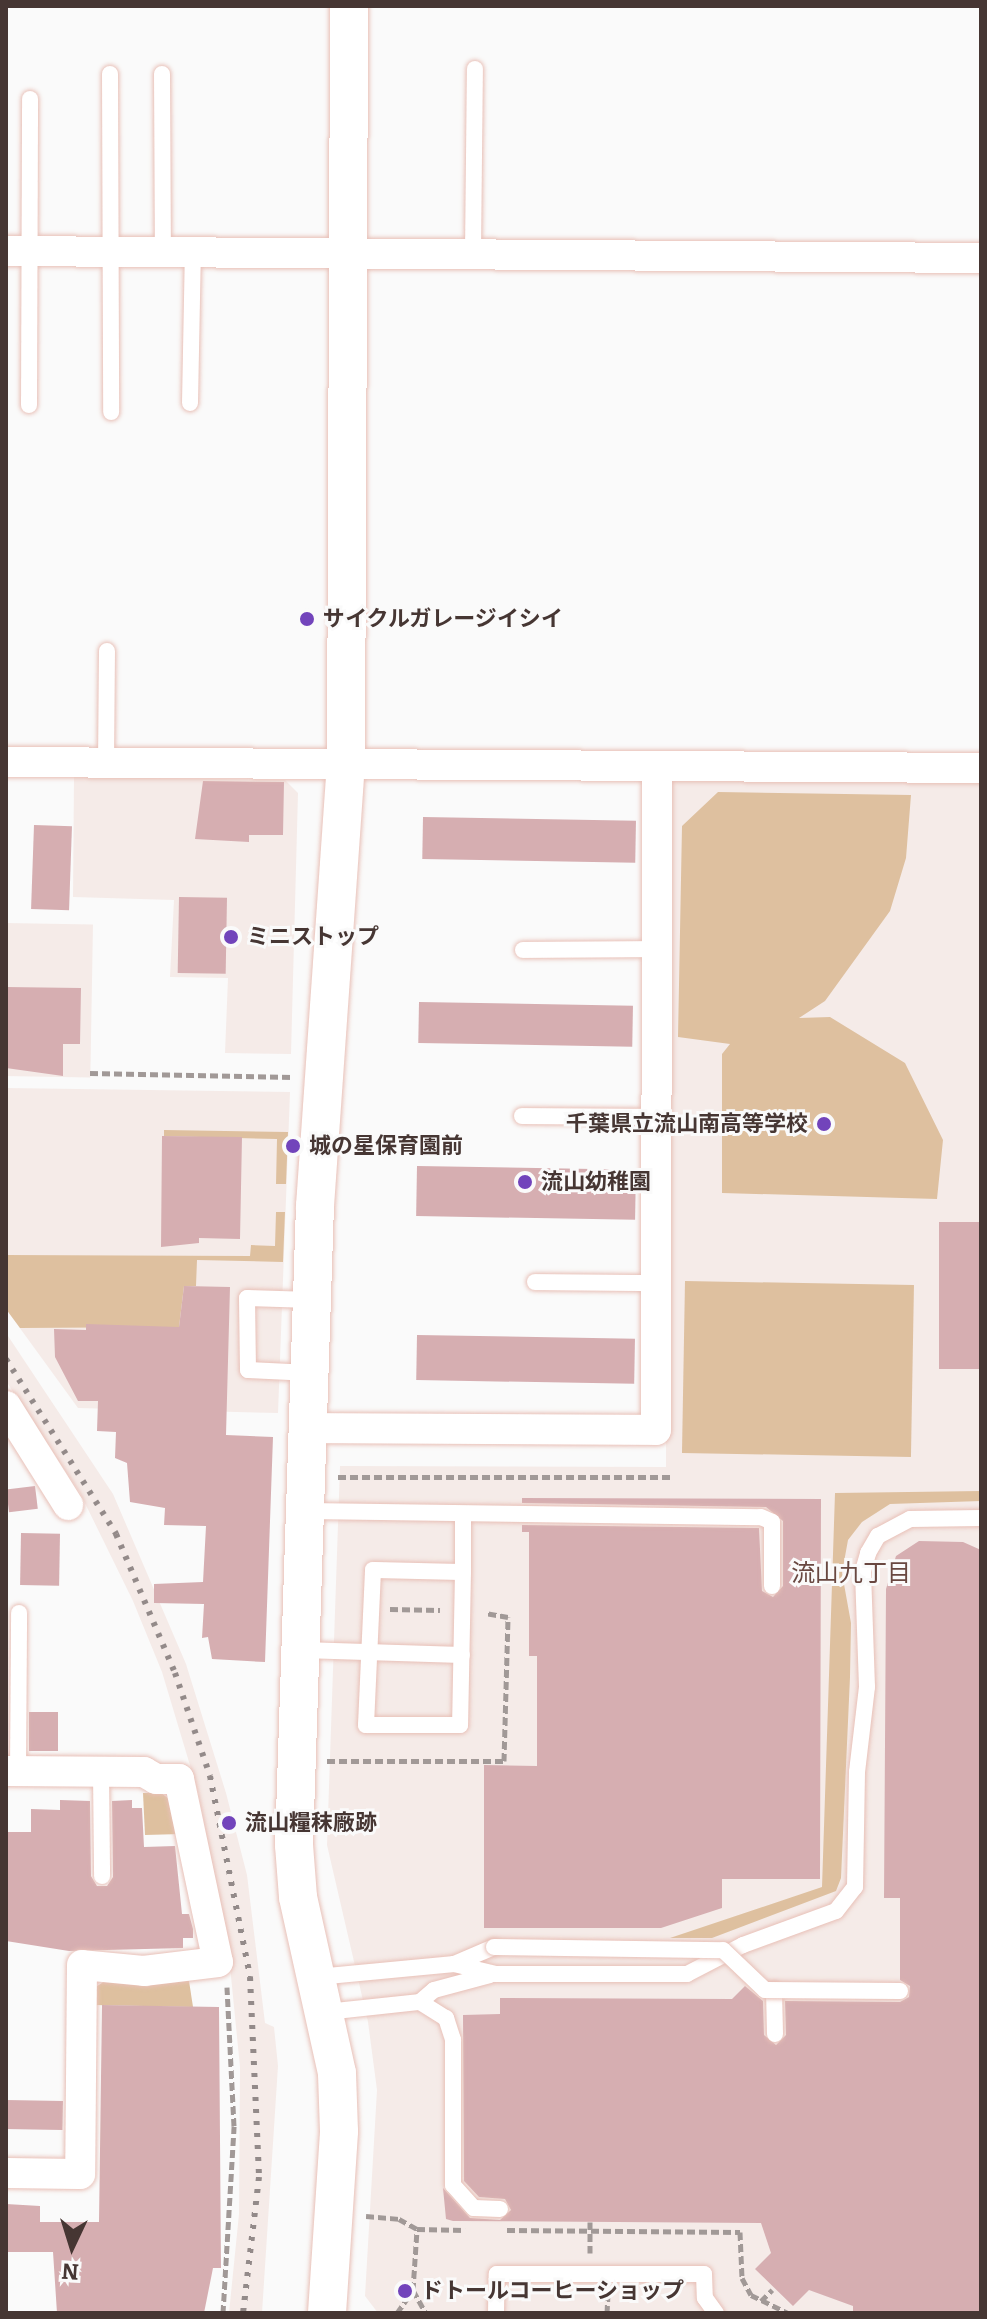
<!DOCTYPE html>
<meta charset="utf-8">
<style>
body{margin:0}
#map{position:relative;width:987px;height:2319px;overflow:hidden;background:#fafafa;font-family:Bitter,"Noto Sans JP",serif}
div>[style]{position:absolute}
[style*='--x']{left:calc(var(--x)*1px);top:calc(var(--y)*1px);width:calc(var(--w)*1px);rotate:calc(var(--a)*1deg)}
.built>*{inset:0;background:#f5ebe8;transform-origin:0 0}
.green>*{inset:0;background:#dec09f;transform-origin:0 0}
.building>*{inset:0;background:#d6aeb1;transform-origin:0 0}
.path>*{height:5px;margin-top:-2.5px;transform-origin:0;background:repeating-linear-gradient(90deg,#a19997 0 8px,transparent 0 12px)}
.roads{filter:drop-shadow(0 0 2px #e8c0b7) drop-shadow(0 0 2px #e8c0b7)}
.service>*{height:16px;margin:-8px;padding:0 8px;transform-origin:8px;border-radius:8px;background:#fff}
.minor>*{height:30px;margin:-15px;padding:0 15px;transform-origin:15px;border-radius:15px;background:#fff}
.tertiary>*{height:38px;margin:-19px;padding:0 19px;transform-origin:19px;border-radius:19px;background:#fff}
.rail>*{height:6px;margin-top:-3px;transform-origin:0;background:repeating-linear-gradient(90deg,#938a89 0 4px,transparent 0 12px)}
.bridges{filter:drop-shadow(0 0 2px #e8c0b7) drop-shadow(0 0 2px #e8c0b7)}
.service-bridge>*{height:16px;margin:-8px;padding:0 8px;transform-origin:8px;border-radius:8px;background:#fff}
.dots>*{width:22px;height:22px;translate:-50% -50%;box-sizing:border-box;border:4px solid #fafafa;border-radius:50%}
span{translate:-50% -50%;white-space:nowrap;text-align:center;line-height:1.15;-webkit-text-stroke:6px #fafafa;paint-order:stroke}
.poi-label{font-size:22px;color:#463633;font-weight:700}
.left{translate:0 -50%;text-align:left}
.right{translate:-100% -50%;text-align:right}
.neighbourhood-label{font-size:24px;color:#694841}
.frame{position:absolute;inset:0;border:8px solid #463633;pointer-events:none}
.north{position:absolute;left:32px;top:2207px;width:80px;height:80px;-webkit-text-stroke:6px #fafafa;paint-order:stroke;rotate:184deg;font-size:22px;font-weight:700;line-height:32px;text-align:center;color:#463633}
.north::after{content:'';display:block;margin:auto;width:28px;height:36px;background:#463633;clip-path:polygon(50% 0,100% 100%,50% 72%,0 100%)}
</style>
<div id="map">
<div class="built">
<div style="clip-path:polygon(74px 777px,285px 780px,298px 793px,291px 1054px,225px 1053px,228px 978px,170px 977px,174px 900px,73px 897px)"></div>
<div style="clip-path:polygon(668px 779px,981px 782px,981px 2313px,378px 2313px,365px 2296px,377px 2090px,368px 2022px,327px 1845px,340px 1466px,666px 1467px)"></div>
<div style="left:6px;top:923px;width:87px;height:153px;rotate:1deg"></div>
<div style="clip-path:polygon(6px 1088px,290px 1092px,278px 1413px,78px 1408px,6px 1309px)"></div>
<div style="clip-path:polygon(6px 1333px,113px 1494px,186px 1664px,226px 1793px,247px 1875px,265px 2023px,274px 2027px,278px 2066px,262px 2313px,229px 2313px,239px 2214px,240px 2067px,228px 1946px,198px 1792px,162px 1672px,133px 1601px,80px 1493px,6px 1381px)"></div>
</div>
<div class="green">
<div style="clip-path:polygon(718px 792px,911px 795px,906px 858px,890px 911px,825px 1001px,799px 1018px,830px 1017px,905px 1063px,943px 1140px,937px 1199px,722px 1193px,722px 1054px,730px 1044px,678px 1037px,682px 826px)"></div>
<div style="clip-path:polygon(164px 1130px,288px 1132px,286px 1184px,276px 1184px,277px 1139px,164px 1136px)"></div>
<div style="clip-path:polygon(276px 1212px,285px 1212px,283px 1262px,197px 1260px,196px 1286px,184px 1286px,179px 1327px,20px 1328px,6px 1309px,6px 1255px,250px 1256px,251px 1245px,275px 1246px)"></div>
<div style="left:685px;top:1281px;width:229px;height:172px;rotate:1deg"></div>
<div style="clip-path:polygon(981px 1491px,981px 1501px,890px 1504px,862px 1522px,848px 1540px,842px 1573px,851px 1623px,850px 1677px,841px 1878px,836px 1891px,712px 1938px,670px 1938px,822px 1887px,835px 1493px)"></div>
<div style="clip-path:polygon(143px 1793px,161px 1793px,172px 1801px,181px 1834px,145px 1835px)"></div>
<div style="clip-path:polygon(105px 1981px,189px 1981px,193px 2007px,94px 2005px,94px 1988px)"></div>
</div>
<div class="building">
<div style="clip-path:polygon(203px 781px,284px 782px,283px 835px,249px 835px,249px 842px,195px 839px)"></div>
<div style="left:423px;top:817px;width:213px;height:42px;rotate:1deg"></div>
<div style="left:34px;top:825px;width:38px;height:84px;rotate:2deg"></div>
<div style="left:179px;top:897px;width:48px;height:76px;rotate:1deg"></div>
<div style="clip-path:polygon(6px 987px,81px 988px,80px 1044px,63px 1044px,63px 1076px,6px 1068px)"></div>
<div style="left:419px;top:1002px;width:214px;height:41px;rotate:1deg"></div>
<div style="clip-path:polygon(162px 1136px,242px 1137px,240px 1239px,199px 1238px,199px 1243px,161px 1247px)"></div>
<div style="left:417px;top:1166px;width:219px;height:50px;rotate:1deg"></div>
<div style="left:939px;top:1222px;width:42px;height:147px"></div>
<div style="clip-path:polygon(184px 1286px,230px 1287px,226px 1435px,273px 1437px,265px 1662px,212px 1659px,208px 1637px,202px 1638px,204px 1604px,154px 1603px,154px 1584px,203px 1582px,206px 1526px,164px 1525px,165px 1508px,130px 1502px,127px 1463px,115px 1458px,116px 1432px,97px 1431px,98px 1401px,78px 1401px,55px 1357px,54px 1329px,86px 1330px,86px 1324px,179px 1327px)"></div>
<div style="left:417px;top:1335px;width:218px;height:45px;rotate:1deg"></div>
<div style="left:35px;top:1486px;width:23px;height:29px;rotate:83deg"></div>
<div style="clip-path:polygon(522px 1498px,821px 1499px,820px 1879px,722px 1879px,722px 1908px,661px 1928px,484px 1928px,484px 1765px,537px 1766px,537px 1656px,529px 1656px,529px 1532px,522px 1532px,522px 1525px,759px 1528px,762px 1591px,773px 1597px,783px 1586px,783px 1521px,766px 1507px,522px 1503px)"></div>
<div style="left:21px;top:1533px;width:39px;height:52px;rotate:1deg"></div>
<div style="clip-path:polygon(919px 1541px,963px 1542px,981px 1550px,981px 2313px,853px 2313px,853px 2306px,809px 2290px,793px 2306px,755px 2269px,771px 2253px,761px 2223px,453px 2221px,446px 2219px,443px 2188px,470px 2218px,500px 2220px,511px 2210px,505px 2199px,479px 2197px,464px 2181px,463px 2015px,500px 2014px,500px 1998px,732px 1999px,745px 1986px,763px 2001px,764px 2035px,776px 2045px,786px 2035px,785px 2001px,900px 2002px,909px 1997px,910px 1986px,900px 1980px,900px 1898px,884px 1898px,886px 1589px,896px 1556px)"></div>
<div style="left:29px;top:1712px;width:29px;height:39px"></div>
<div style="clip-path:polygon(60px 1800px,90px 1801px,91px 1876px,97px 1886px,107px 1886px,113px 1877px,112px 1801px,132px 1800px,132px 1808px,142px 1808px,144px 1847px,175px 1846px,182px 1914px,189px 1914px,193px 1929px,193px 1938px,183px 1938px,183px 1948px,69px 1951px,6px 1941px,6px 1832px,31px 1832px,31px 1809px,60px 1810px)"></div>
<div style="clip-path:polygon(102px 2005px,219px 2007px,221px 2268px,213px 2268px,204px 2313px,57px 2313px,53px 2252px,6px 2252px,6px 2204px,40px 2206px,40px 2222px,99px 2222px)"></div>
<div style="left:6px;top:2100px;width:57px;height:29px;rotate:1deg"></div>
</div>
<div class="path">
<div style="--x:90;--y:1073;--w:203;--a:1.1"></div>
<div style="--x:338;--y:1477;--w:336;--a:0"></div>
<div style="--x:390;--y:1609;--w:50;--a:1.1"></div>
<div style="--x:327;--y:1761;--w:177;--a:0"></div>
<div style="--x:504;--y:1761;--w:144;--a:-88.4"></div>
<div style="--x:508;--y:1617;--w:23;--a:-170"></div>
<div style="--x:366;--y:2216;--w:33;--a:5"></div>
<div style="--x:399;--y:2219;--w:21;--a:29"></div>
<div style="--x:417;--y:2229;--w:48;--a:1.2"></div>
<div style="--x:590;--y:2222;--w:31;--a:90"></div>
<div style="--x:507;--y:2230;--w:233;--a:0.5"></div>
<div style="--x:740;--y:2232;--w:46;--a:87.5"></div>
<div style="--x:742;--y:2278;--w:19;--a:62"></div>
<div style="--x:751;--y:2295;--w:41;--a:25.9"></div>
<div style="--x:413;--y:2290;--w:26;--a:61"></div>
<div style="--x:761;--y:2301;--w:16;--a:-45"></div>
<div style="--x:223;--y:2313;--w:187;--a:-86.6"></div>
<div style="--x:234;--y:2126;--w:139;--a:-92.9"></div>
<div style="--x:397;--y:2313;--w:28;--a:-55"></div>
<div style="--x:413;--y:2290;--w:61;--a:-86.2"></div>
<div style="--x:607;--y:2313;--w:18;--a:-87"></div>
</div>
<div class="roads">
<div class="service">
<div style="--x:110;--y:74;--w:338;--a:89.8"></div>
<div style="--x:162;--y:74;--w:177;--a:89.7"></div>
<div style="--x:473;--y:252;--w:183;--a:-89.4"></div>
<div style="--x:190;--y:403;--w:152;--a:-88.9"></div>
<div style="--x:29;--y:405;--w:306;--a:-89.8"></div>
<div style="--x:106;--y:764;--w:113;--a:-89.5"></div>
<div style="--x:523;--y:950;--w:134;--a:-0.4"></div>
<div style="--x:522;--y:1116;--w:134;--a:0.4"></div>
<div style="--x:535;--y:1282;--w:122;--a:0.5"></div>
<div style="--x:311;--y:1373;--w:63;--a:-177.3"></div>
<div style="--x:248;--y:1370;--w:72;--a:-90.8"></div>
<div style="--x:247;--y:1298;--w:65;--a:1.8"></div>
<div style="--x:308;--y:1511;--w:453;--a:0.8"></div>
<div style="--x:761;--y:1517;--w:12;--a:24"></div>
<div style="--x:772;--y:1522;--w:64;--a:90"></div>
<div style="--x:373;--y:1570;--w:90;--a:1.3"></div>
<div style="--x:463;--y:1572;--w:153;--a:91.1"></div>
<div style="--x:460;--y:1725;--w:94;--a:180"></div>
<div style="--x:366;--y:1725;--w:155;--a:-87.4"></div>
<div style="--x:463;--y:1572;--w:58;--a:-90"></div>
<div style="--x:302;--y:1650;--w:160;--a:1.8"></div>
<div style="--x:18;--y:1771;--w:158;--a:-89.6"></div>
<div style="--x:101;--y:1772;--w:104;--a:89.4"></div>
<div style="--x:454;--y:1964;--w:43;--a:13.4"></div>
<div style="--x:496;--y:1974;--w:191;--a:0"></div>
<div style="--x:687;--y:1974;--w:63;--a:-27.4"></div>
<div style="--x:743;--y:1945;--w:99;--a:-20.1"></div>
<div style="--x:836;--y:1911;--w:31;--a:-52"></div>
<div style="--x:855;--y:1887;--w:115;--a:-89"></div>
<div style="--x:857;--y:1772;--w:86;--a:-83.3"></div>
<div style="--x:867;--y:1687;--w:116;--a:-92"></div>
<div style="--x:863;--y:1571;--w:19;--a:-74"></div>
<div style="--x:868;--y:1553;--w:20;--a:-60"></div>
<div style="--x:878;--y:1536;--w:36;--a:-28"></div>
<div style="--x:910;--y:1519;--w:71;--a:-0.8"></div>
<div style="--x:317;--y:1977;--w:138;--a:-5.4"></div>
<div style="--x:454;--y:1964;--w:43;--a:-23"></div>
<div style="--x:774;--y:1990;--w:44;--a:88.7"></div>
<div style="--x:420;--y:2002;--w:31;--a:32"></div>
<div style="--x:446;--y:2018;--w:23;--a:72"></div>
<div style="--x:453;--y:2040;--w:145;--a:90"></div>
<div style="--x:453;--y:2185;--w:31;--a:48"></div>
<div style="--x:474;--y:2208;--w:26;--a:2"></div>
<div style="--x:326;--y:2012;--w:95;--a:-6.1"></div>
<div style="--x:420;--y:2002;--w:18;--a:-41"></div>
<div style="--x:434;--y:1990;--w:58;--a:-15"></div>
<div style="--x:496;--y:2313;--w:39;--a:-89"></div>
<div style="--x:497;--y:2274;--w:207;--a:0"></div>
<div style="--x:704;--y:2274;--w:24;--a:88"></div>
<div style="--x:705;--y:2298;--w:19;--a:54"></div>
</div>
<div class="minor">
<div style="--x:6;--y:251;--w:975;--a:0.41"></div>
<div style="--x:6;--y:762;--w:975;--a:0.35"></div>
<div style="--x:6;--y:1406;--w:117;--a:57.9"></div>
<div style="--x:311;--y:1428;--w:345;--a:0.3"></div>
<div style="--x:656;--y:1430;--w:664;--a:-89.91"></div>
<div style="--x:6;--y:1771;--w:138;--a:0.4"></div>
<div style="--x:144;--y:1772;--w:14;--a:30"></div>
<div style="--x:156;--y:1779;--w:23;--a:0"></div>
<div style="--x:179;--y:1779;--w:187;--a:78"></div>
<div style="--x:218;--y:1962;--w:75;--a:173.1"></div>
<div style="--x:144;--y:1971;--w:62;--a:-174.5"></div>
<div style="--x:82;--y:1965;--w:209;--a:90.5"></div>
<div style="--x:80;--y:2174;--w:74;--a:-179.2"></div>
</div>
<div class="tertiary">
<div style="--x:327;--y:2313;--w:182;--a:-86.2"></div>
<div style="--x:339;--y:2131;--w:58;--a:-92"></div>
<div style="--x:337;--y:2073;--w:180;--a:-102.5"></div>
<div style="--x:298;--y:1897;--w:52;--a:-94.4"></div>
<div style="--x:294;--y:1845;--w:639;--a:-88.12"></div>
<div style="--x:315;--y:1206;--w:441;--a:-86"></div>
<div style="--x:346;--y:766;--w:760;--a:-89.77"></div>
</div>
</div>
<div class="rail">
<div style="--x:6;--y:1359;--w:207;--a:57.8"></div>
<div style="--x:116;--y:1534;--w:151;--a:67"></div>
<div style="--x:175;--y:1673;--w:109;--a:71.2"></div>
<div style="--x:210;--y:1776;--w:205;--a:78.7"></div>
<div style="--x:250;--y:1977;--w:200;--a:87.4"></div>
<div style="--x:259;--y:2177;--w:137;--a:96.7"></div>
</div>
<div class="bridges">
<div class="service-bridge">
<div style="--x:494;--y:1947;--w:229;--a:0.8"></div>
<div style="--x:723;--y:1950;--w:58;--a:43.6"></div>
<div style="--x:765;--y:1990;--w:135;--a:0.4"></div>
</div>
</div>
<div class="dots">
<div style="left:307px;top:619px;background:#7244bb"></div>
<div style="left:231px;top:937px;background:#7244bb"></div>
<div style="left:824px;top:1124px;background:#7244bb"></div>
<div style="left:293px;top:1146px;background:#7244bb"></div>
<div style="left:525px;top:1182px;background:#7244bb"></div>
<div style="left:229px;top:1823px;background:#7244bb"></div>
<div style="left:405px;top:2291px;background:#7244bb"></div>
</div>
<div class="poi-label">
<span class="left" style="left:323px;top:619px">サイクルガレージイシイ</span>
<span class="left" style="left:247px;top:937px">ミニストップ</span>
<span class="right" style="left:808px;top:1124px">千葉県立流山南高等学校</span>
<span class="left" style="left:309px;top:1146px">城の星保育園前</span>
<span class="left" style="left:541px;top:1182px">流山幼稚園</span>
<span class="left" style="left:245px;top:1823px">流山糧秣廠跡</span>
<span class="left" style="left:421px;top:2291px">ドトールコーヒーショップ</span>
</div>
<div class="neighbourhood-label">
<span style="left:851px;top:1574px">流山九丁目</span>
</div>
<div class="frame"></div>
<div class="north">N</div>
</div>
